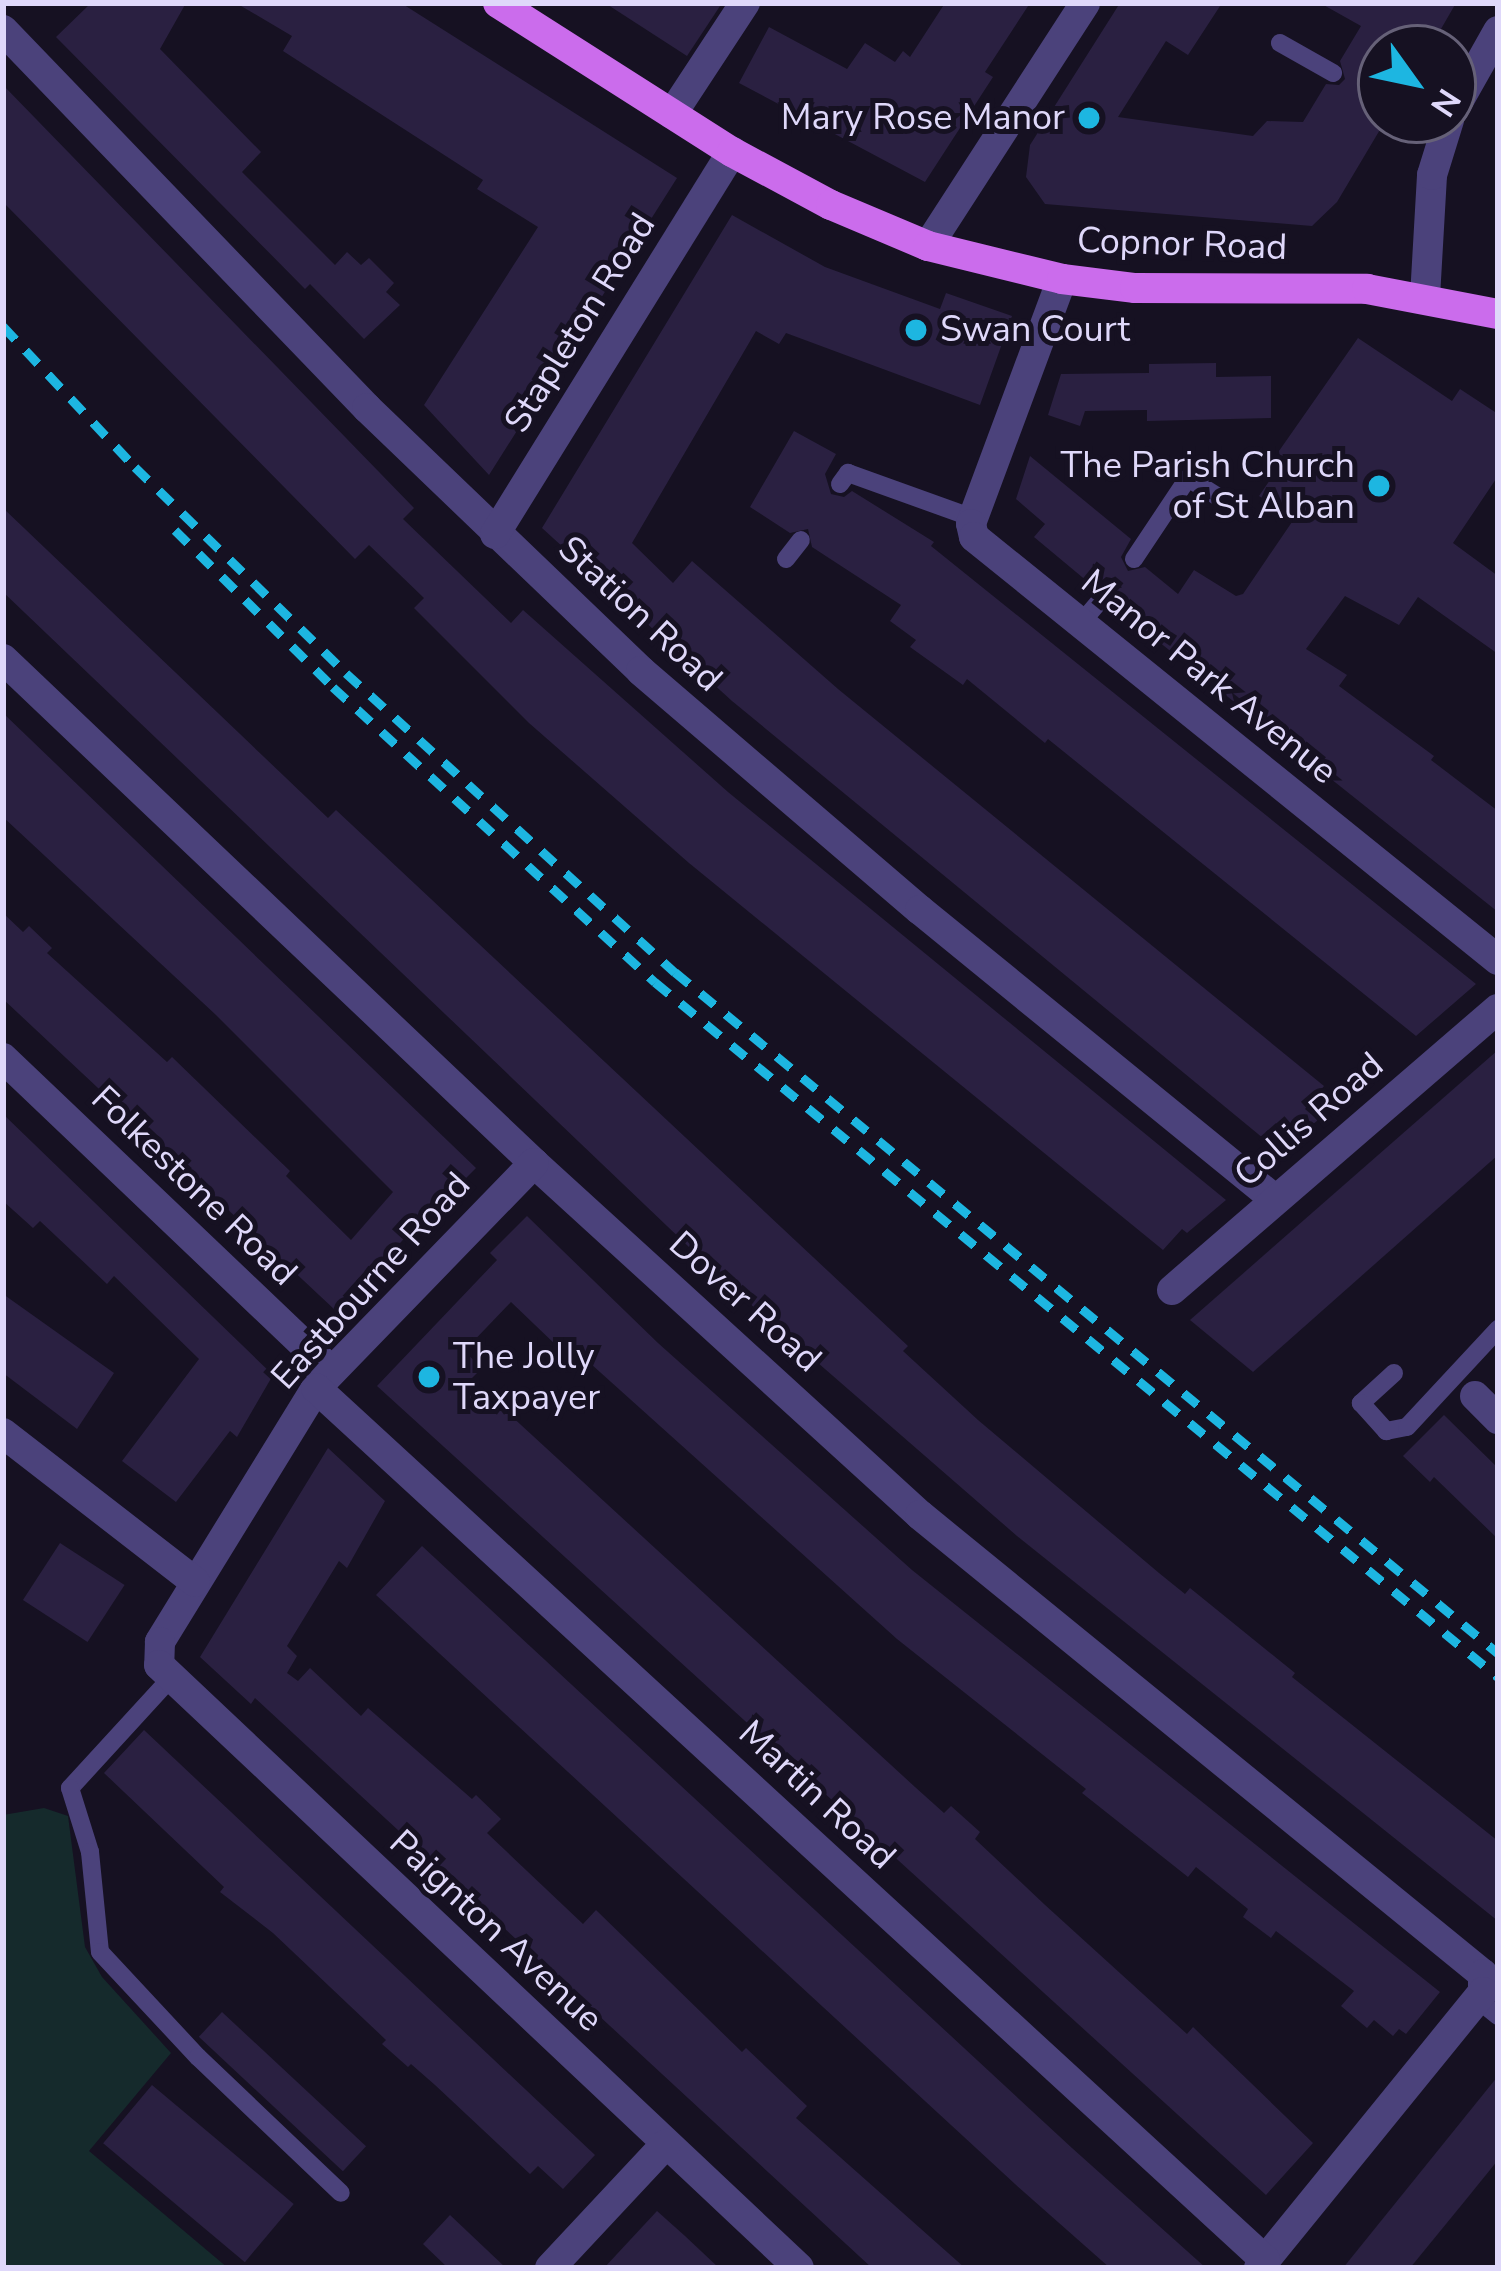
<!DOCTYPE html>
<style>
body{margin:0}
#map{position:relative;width:1501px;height:2271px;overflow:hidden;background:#161122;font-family:"Nunito Sans",sans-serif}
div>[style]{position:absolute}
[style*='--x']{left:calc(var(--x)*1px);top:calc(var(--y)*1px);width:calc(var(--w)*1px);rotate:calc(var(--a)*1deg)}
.green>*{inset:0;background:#152a2c}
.building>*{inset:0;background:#2a2041;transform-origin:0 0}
.lane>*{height:18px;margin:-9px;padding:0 9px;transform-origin:9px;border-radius:9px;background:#4b427b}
.street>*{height:30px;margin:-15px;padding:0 15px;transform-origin:15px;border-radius:15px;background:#4b427b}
.primary>*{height:30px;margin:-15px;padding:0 15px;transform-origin:15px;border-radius:15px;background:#cb6cec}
.rail>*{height:9px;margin-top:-4.5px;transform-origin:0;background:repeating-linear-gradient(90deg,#1db6e1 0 18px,transparent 0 33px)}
.dots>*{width:33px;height:33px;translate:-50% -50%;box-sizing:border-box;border:6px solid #161122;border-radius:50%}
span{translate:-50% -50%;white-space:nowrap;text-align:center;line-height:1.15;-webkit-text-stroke:10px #161122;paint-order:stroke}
.poi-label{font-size:36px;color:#dfd8fa}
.right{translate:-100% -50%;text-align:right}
.left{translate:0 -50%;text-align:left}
.street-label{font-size:36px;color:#dfd8fa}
.frame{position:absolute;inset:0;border:6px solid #dfd8fa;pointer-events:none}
.north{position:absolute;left:1357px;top:24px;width:120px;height:120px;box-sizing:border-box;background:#161122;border:3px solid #666178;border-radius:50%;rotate:123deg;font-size:33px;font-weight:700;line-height:48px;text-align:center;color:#dfd8fa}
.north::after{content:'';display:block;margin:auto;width:42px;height:54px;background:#1db6e1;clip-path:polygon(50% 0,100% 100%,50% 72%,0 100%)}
</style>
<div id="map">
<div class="green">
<div style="clip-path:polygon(44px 1808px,68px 1816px,85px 1947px,102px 1977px,171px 2053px,89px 2151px,228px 2268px,3px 2268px,3px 1815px)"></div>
</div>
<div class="building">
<div style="clip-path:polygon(91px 3px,186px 3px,160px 49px,261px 152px,242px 172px,335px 265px,347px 252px,361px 265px,369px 258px,394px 283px,386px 292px,400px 305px,364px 339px,310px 284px,305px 289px,56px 37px)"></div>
<div style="clip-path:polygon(236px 3px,401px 3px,677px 178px,489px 475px,424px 405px,538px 227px,477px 189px,483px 180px,283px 51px,292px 36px)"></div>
<div style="clip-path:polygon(605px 3px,722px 3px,687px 56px)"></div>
<div style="clip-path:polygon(945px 3px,1030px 3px,985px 72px,993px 77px,925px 182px,739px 83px,769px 27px,847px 69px,865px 43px,895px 62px,903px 51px,910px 57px)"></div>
<div style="clip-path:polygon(1120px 3px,1222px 3px,1188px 55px,1166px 41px,1118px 117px,1253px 136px,1267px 121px,1303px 122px,1326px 84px,1339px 85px,1345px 79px,1340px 61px,1361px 26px,1320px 3px,1456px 3px,1430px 48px,1381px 48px,1381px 128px,1337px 202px,1312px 226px,1045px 204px,1026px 177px,1030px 145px)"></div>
<div style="clip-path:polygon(3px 85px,414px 508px,403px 519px,511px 623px,523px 610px,728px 792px,1226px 1200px,1187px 1233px,1182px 1229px,1163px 1250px,689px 863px,529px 723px,414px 608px,424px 598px,369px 545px,355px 559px,3px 202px)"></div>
<div style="clip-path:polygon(732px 215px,825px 267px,940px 309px,946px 293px,1012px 316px,980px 405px,786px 333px,779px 344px,756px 331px,632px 543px,673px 583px,692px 561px,838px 689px,1324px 1086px,1305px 1109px,1318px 1120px,1280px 1152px,732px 701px,542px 528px)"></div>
<div style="clip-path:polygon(1358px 338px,1452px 401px,1460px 389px,1498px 414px,1498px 476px,1453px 543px,1498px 576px,1498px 654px,1418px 597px,1399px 625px,1345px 596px,1306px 649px,1347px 675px,1339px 686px,1434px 756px,1431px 760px,1498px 811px,1498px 912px,1144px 630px,1149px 623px,1119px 599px,1117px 579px,1106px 577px,1094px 587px,1034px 537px,1045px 524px,1016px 499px,1030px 456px,1131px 539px,1121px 557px,1128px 571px,1145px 567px,1178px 594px,1194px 570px,1236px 596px,1243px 594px,1294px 519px,1259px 496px,1281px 464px,1279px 451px)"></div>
<div style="clip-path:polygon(1216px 363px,1216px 377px,1271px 376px,1271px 418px,1147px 421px,1147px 410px,1085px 411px,1080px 426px,1048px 415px,1061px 374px,1149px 373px,1149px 364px)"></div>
<div style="clip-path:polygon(794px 431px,836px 454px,825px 474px,831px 494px,844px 497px,852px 491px,934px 542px,931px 546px,1476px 984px,1416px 1036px,1048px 739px,1045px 743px,967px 679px,963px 685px,910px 647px,916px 640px,890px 621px,901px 605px,812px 547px,808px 529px,790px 533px,750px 507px)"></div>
<div style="clip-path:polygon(3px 508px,328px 818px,336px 810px,908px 1346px,903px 1351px,978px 1420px,1159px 1573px,1185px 1594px,1190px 1588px,1295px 1673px,1292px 1677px,1498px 1841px,1498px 1921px,1017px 1536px,733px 1289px,3px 592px)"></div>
<div style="clip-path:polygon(3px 713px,476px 1168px,335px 1310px,3px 999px,3px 913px,23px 932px,29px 926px,52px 948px,47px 953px,167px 1062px,172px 1057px,290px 1171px,286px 1176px,351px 1240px,393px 1192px,216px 1015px,3px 817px)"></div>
<div style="clip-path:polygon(1498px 1050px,1498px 1155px,1253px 1372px,1190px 1320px)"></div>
<div style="clip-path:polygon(3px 1114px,273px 1375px,237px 1437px,230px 1431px,176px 1502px,122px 1461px,199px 1359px,114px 1276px,107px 1284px,40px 1221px,33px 1228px,3px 1201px)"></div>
<div style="clip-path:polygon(527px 1216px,658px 1343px,912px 1570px,1440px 1992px,1406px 2034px,1399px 2029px,1393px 2036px,1374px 2020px,1367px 2028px,1341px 2006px,1354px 1991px,1276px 1931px,1271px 1938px,1243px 1917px,1248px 1909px,1196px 1867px,1188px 1877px,1082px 1793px,1086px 1789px,897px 1639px,591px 1364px,587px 1367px,562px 1343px,558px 1347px,511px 1302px,464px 1351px,482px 1368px,471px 1379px,915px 1787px,944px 1813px,951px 1806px,980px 1832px,975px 1839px,1044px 1904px,1187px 2034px,1193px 2027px,1313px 2143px,1266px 2195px,377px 1386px,497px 1260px,490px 1253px)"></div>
<div style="clip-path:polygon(3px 1294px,114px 1373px,77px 1429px,3px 1373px)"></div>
<div style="clip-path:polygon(1444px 1415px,1498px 1468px,1498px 1539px,1434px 1477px,1430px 1482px,1403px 1456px)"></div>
<div style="clip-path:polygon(328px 1448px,385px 1501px,347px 1568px,339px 1561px,287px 1646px,297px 1656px,287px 1673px,298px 1681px,310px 1668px,361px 1716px,368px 1708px,472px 1799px,476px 1795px,501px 1819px,487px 1833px,583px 1924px,596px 1910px,742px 2052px,746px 2048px,807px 2106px,796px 2118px,965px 2268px,872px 2268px,255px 1698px,251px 1704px,200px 1657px)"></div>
<div style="left:60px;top:1543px;width:77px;height:68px;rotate:33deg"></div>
<div style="clip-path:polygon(422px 1546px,1072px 2148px,1206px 2268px,1110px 2268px,1015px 2184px,376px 1595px)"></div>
<div style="clip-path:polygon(144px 1730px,595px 2155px,563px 2189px,538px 2166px,530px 2174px,435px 2085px,411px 2064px,408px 2067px,382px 2044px,386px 2040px,273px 1933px,220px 1892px,224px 1887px,104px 1773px)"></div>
<div style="left:222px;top:2012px;width:197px;height:34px;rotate:43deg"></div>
<div style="clip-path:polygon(1498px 2076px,1498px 2160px,1464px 2202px,1410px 2268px,1343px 2268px)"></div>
<div style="left:152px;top:2085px;width:185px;height:76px;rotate:40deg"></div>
<div style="clip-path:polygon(657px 2211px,685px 2236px,719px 2268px,604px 2268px)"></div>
<div style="clip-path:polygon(450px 2215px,506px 2268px,448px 2268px,423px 2244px)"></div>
</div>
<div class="lane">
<div style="--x:1280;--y:43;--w:61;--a:29.5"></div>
<div style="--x:1419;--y:120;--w:27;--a:28"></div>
<div style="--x:840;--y:484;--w:14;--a:-54"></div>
<div style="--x:848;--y:473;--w:133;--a:19.8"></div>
<div style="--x:786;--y:559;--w:24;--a:-52"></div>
<div style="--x:1134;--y:559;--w:97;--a:-56.3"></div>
<div style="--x:1188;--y:478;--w:36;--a:32"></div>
<div style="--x:1081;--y:623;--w:43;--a:-49.7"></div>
<div style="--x:1394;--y:1373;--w:45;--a:137.7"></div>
<div style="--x:1361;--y:1403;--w:38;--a:48"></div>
<div style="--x:1386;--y:1431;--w:21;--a:-11"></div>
<div style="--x:1407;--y:1427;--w:134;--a:-47.1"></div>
<div style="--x:170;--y:1679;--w:148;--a:132.5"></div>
<div style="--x:70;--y:1788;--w:67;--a:72.6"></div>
<div style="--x:90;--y:1852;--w:100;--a:84.3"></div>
<div style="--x:100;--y:1952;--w:144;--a:47"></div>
<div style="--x:198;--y:2057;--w:197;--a:43.6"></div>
<div style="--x:1477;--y:1999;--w:27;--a:39"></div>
</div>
<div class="street">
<div style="--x:3;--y:30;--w:525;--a:46.08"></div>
<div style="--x:367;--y:408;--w:380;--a:43.8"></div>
<div style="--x:641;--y:671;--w:367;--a:40.6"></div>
<div style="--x:920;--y:910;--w:458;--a:39.2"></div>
<div style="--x:1453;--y:111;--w:92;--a:-60.6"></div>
<div style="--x:672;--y:114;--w:133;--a:-56.7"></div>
<div style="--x:928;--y:246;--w:289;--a:-57.1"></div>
<div style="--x:1062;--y:279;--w:261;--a:110.4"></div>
<div style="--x:971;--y:524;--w:13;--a:77"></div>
<div style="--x:974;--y:537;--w:673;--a:38.91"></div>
<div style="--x:1425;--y:297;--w:122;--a:-86.7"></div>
<div style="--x:1432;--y:175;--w:58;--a:-72.8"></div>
<div style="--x:495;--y:534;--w:450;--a:-58.2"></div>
<div style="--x:3;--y:659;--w:732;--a:43.51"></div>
<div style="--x:534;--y:1163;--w:522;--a:42.36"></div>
<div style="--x:920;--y:1515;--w:726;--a:39.19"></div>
<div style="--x:1483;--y:1974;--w:18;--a:90"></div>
<div style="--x:1483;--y:1992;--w:355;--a:129.1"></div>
<div style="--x:3;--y:1058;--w:454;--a:43.6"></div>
<div style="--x:534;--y:1163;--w:313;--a:134.1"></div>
<div style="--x:316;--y:1388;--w:298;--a:121.6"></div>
<div style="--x:160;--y:1642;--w:23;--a:92"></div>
<div style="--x:159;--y:1665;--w:879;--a:43.29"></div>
<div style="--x:1172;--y:1290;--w:430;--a:-40.8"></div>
<div style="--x:316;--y:1388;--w:1289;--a:42.58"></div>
<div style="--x:1475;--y:1396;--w:33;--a:45"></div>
<div style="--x:3;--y:1433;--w:243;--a:37.8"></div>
<div style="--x:550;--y:2268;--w:170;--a:-46.9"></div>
</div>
<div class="primary">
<div style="--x:498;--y:3;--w:277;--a:32.5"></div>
<div style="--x:732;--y:152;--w:112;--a:28.2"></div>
<div style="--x:831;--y:205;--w:105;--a:22.9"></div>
<div style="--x:928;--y:246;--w:138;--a:13.8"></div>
<div style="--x:1062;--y:279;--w:74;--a:7"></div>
<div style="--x:1135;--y:288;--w:232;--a:0.2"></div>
<div style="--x:1367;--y:289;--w:133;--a:10.8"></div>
</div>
<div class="rail">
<div style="--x:3;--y:326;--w:193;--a:46.9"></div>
<div style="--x:135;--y:467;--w:295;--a:44.3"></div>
<div style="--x:346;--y:673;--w:445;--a:42.3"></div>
<div style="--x:675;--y:972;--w:1068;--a:39.61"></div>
<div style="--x:175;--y:530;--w:223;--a:44.8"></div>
<div style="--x:333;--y:687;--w:437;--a:42.5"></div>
<div style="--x:655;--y:982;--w:1093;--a:39.5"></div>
</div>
<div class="dots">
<div style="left:1089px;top:118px;background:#1db6e1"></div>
<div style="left:916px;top:330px;background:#1db6e1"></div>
<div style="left:1379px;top:486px;background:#1db6e1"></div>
<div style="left:429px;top:1377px;background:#1db6e1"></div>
</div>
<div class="poi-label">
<span class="right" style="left:1065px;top:118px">Mary Rose Manor</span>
<span class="left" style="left:940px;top:330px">Swan Court</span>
<span class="right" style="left:1355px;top:486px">The Parish Church<br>of St Alban</span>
<span class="left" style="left:453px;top:1377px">The Jolly<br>Taxpayer</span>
</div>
<div class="street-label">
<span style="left:1182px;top:244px;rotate:2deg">Copnor Road</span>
<span style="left:580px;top:323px;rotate:-58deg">Stapleton Road</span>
<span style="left:640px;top:614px;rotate:43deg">Station Road</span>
<span style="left:1209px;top:677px;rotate:39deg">Manor Park Avenue</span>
<span style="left:1309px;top:1120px;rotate:-41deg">Collis Road</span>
<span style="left:194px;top:1186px;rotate:44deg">Folkestone Road</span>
<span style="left:371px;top:1281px;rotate:-48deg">Eastbourne Road</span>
<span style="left:745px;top:1302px;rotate:42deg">Dover Road</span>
<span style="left:817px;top:1795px;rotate:43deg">Martin Road</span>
<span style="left:496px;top:1931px;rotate:43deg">Paignton Avenue</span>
</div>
<div class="frame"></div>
<div class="north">N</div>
</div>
